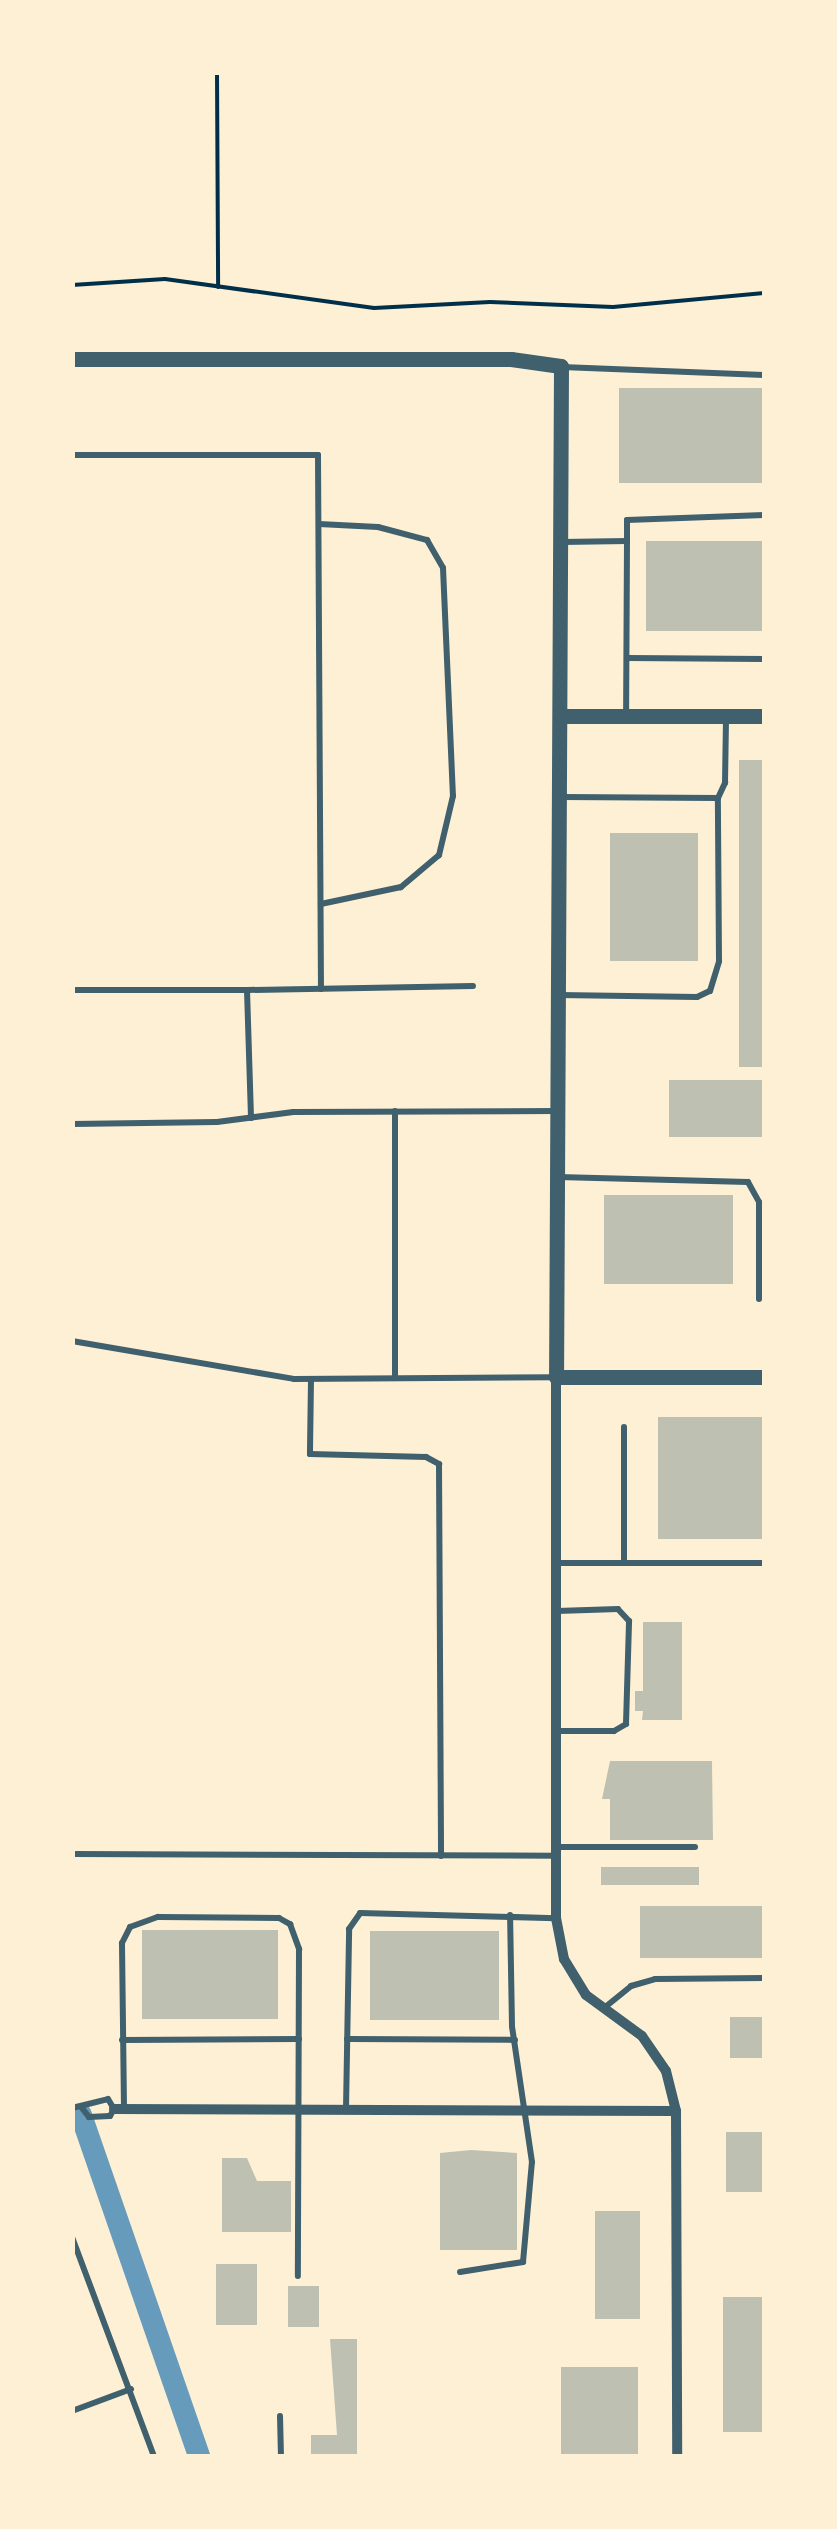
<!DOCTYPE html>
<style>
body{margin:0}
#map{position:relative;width:837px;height:2529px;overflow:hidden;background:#fdf0d5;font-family:Montserrat,sans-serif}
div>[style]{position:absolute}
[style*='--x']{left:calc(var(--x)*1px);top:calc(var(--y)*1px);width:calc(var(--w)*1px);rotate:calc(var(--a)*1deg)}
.canal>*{height:22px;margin:-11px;padding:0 11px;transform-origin:11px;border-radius:11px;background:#669bbc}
.building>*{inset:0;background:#bec0b2;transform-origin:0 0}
.path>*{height:4px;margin:-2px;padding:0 2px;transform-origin:2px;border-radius:2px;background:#003049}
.service>*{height:6px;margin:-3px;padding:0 3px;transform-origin:3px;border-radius:3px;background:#3f606c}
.minor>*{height:10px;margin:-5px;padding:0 5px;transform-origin:5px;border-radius:5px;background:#3f606c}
.tertiary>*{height:15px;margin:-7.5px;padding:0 7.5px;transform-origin:7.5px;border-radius:7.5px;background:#3f606c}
span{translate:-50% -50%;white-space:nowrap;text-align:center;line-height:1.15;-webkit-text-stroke:9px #fdf0d5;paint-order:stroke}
.frame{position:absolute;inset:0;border:75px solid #fdf0d5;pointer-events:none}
</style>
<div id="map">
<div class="canal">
<div style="--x:81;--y:2115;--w:361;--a:70.9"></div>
</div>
<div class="building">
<div style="left:764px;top:388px;width:95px;height:145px;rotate:90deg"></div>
<div style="left:646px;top:541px;width:118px;height:90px"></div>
<div style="left:739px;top:760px;width:25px;height:307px"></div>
<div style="left:610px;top:833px;width:88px;height:128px"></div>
<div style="left:669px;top:1080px;width:95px;height:57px"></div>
<div style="left:604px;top:1195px;width:129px;height:89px"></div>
<div style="left:658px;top:1417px;width:106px;height:122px"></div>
<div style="clip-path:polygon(643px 1622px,682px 1622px,682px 1720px,642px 1720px,643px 1711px,635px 1711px,635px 1691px,643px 1691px)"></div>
<div style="clip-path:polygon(610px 1761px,712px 1761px,713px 1840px,610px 1840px,610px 1799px,602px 1799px)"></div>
<div style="left:601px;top:1867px;width:98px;height:18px"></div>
<div style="left:640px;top:1906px;width:124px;height:52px"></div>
<div style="left:142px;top:1930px;width:136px;height:89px"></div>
<div style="left:370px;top:1931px;width:129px;height:89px"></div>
<div style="left:764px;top:2017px;width:41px;height:34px;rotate:90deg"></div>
<div style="left:726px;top:2132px;width:38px;height:60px"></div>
<div style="clip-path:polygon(471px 2150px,517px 2153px,517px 2250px,440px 2250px,440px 2153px)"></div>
<div style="clip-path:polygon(222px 2158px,247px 2158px,257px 2181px,291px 2181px,291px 2232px,222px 2232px)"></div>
<div style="left:595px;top:2211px;width:45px;height:108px"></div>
<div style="left:216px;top:2264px;width:41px;height:61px"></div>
<div style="left:288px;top:2286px;width:31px;height:41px"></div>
<div style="left:723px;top:2297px;width:41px;height:135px"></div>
<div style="clip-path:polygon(330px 2339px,357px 2339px,357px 2456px,311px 2456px,311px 2435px,337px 2435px)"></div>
<div style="left:561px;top:2367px;width:77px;height:89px"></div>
</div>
<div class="path">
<div style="--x:217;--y:72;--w:215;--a:89.7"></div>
<div style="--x:72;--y:285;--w:93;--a:-3.7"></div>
<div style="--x:165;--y:279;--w:211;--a:7.9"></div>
<div style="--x:374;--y:308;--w:116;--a:-3"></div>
<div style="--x:490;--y:302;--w:123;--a:2.3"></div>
<div style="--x:613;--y:307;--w:152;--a:-5.3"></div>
</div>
<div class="service">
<div style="--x:562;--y:367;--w:202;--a:2.3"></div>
<div style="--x:72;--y:455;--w:246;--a:0"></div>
<div style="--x:318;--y:455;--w:534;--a:89.68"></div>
<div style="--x:319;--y:524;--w:59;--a:2.9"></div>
<div style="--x:378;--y:527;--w:51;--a:14.9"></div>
<div style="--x:427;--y:540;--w:32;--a:60"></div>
<div style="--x:443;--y:568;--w:228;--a:87.5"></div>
<div style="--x:453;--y:796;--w:61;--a:103.3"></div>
<div style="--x:439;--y:855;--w:50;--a:139.9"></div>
<div style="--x:401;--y:887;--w:82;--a:168"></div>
<div style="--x:627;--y:541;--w:21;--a:-90"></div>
<div style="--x:627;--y:520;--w:137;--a:-2.1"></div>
<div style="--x:562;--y:542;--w:65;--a:-0.9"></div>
<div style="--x:627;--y:541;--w:173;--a:90.3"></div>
<div style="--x:627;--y:658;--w:137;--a:0.4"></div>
<div style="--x:561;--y:797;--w:157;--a:0.4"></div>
<div style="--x:72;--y:990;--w:175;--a:0"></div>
<div style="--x:247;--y:990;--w:128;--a:88.2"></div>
<div style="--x:247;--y:990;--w:226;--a:-1"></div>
<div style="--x:559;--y:995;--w:138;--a:0.8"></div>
<div style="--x:697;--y:997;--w:14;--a:-25"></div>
<div style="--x:710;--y:991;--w:31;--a:-73"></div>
<div style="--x:719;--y:961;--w:163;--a:-90.4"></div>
<div style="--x:718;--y:798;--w:17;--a:-65"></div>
<div style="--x:725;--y:783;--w:65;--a:-89.1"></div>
<div style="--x:72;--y:1124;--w:145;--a:-0.8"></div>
<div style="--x:217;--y:1122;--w:77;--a:-7.5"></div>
<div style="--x:293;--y:1112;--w:263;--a:-0.2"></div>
<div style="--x:558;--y:1177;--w:190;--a:1.5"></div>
<div style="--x:748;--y:1182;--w:23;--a:61"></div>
<div style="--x:759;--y:1202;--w:97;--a:90"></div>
<div style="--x:72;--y:1341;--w:225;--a:9.7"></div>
<div style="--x:294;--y:1379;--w:261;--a:-0.4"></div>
<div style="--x:395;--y:1378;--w:267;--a:-90"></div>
<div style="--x:311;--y:1379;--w:75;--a:90.8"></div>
<div style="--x:310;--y:1454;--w:116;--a:1.5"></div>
<div style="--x:426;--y:1457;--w:15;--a:28"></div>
<div style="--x:439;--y:1464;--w:392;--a:89.7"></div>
<div style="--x:624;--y:1562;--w:135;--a:-90"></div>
<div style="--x:556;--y:1563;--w:208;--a:0"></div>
<div style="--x:557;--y:1731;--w:57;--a:0"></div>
<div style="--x:614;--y:1731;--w:14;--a:-30"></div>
<div style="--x:626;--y:1724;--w:103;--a:-88.3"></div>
<div style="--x:629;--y:1621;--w:16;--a:-133"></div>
<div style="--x:618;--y:1609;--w:61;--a:178.1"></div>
<div style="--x:557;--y:1847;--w:138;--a:0"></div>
<div style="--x:72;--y:1854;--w:484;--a:0.2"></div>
<div style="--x:604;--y:2008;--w:35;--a:-39"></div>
<div style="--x:631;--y:1986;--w:25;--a:-16"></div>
<div style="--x:655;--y:1979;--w:109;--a:-0.5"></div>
<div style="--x:347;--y:2039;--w:168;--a:0.3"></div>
<div style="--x:122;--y:2040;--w:177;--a:-0.3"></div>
<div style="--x:72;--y:2108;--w:37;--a:-14"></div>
<div style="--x:108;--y:2099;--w:12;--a:59"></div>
<div style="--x:114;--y:2109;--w:8;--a:120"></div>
<div style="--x:110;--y:2116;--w:21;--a:177"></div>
<div style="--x:89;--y:2117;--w:11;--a:-128"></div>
<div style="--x:124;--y:2108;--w:165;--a:-90.7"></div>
<div style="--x:122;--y:1943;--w:18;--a:-63"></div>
<div style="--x:130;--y:1927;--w:30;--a:-20"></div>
<div style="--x:158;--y:1917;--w:121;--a:0.5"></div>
<div style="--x:279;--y:1918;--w:13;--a:29"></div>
<div style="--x:290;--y:1924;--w:27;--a:70"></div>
<div style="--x:299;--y:1949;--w:327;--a:90.2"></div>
<div style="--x:346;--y:2109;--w:180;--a:-89"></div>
<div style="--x:349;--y:1929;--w:19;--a:-55"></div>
<div style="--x:360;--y:1913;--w:196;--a:1.5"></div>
<div style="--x:72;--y:2237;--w:234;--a:69.5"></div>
<div style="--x:460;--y:2272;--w:64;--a:-9"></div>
<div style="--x:523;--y:2262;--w:100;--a:-84.9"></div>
<div style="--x:532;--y:2162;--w:137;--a:-98.4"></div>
<div style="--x:512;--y:2026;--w:111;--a:-91"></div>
<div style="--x:72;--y:2411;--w:63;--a:-20.4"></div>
<div style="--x:280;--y:2416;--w:40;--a:88.6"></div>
</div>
<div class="minor">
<div style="--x:556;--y:1377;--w:541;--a:90"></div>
<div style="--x:556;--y:1918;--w:42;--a:79"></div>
<div style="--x:564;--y:1959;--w:42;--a:58.6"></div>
<div style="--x:586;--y:1995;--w:69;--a:36.2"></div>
<div style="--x:642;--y:2036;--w:42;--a:55.6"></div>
<div style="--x:666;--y:2071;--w:41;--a:76"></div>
<div style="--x:676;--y:2111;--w:345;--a:89.8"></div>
<div style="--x:114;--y:2109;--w:562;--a:0.2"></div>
</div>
<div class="tertiary">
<div style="--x:72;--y:359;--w:439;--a:0"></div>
<div style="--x:511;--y:359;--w:50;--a:8"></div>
<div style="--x:561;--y:366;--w:1011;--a:90.28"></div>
<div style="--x:556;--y:1377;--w:208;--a:0"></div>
<div style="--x:561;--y:716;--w:203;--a:0"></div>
</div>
<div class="frame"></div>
</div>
